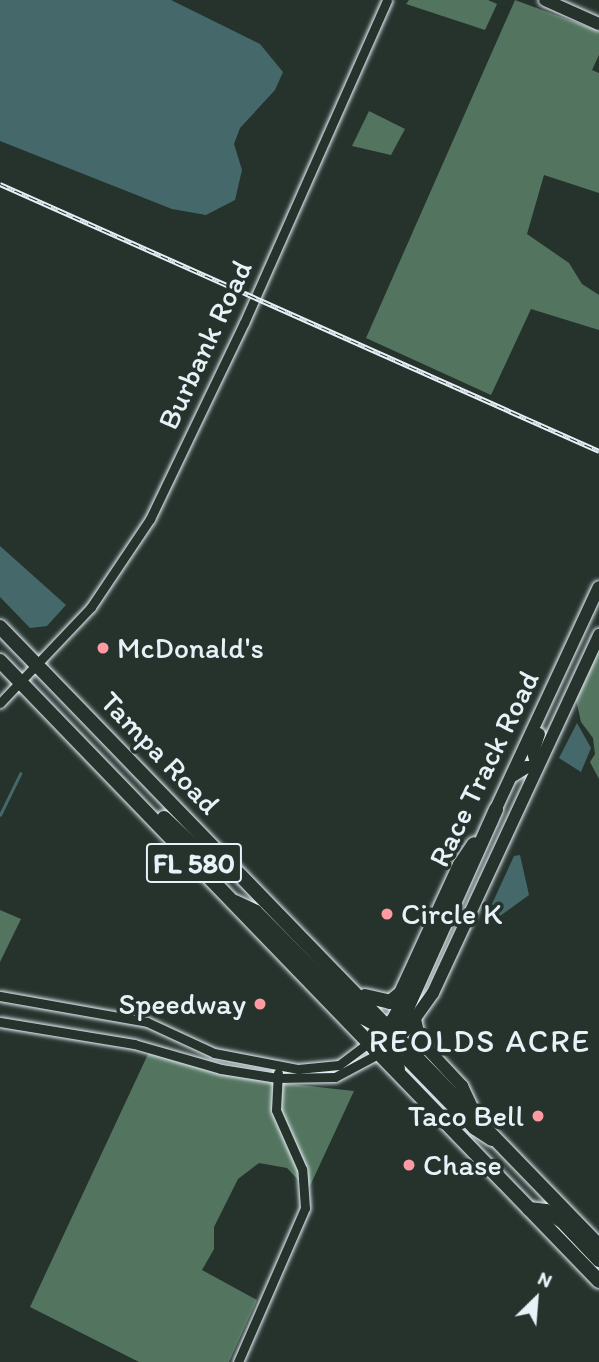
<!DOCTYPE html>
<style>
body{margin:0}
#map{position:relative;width:599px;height:1362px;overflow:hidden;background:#26332d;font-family:Itim,sans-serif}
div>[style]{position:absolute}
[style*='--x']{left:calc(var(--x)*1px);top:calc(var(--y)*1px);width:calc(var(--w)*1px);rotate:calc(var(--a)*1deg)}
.green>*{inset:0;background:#53745e}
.water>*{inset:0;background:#45696a}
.stream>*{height:2.5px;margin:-1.25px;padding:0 1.25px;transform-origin:1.25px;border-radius:1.25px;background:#45696a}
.roads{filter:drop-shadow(0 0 2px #e8f1f8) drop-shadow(0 0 2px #e8f1f8)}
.street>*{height:9px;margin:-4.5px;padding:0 4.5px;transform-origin:4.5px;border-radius:4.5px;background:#26332d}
.secondary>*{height:12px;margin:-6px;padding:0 6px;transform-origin:6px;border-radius:6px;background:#26332d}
.primary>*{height:14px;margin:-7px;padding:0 7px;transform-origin:7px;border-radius:7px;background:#26332d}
.rail>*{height:5px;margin-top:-2.5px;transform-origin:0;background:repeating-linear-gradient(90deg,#26332d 0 8px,#e8f1f8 0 16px);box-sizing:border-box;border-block:2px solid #e8f1f8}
.dots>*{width:19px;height:19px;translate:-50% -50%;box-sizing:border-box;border:4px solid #26332d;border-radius:50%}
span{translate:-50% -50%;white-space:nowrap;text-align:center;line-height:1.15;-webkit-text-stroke:7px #26332d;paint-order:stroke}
.shield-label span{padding:2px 5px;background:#26332d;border:2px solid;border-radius:5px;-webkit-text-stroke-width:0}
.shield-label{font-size:28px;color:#e8f1f8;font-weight:700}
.street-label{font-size:30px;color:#e8f1f8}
.poi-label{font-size:30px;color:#e8f1f8}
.left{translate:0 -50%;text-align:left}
.right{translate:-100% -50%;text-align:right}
.neighbourhood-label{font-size:32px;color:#e8f1f8;letter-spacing:2px}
.north{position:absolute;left:501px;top:1264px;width:70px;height:70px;-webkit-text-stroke:5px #26332d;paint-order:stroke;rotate:25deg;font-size:19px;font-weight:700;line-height:28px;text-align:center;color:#e8f1f8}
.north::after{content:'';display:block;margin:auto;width:24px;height:32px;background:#e8f1f8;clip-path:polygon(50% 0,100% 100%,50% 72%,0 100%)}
</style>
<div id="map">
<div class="green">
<div style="clip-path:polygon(409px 0,488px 0,497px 4px,485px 30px,406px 4px)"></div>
<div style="clip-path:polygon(515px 0,599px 31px,599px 55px,592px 70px,599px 73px,599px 193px,544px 175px,527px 234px,569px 263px,582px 284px,599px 295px,599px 330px,531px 309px,491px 395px,366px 338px)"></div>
<div style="clip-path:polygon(369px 111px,405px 129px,391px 155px,352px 146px)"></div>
<div style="clip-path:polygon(599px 644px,599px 779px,590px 762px,595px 754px,593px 738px,581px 722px,575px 695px)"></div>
<div style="clip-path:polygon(0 910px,21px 919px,0 962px)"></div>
<div style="clip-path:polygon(149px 1052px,220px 1073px,273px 1082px,272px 1112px,299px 1171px,300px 1182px,287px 1168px,259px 1163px,238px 1179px,214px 1227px,214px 1249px,202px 1270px,257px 1300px,229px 1362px,139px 1362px,30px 1307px)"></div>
<div style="clip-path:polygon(281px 1083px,354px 1091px,309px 1188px,306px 1167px,280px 1109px)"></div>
</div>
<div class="water">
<div style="clip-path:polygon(0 0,171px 0,260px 44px,283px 72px,275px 90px,240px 128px,234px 144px,242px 170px,235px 200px,206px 215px,172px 209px,0 141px)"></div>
<div style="clip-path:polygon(0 546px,66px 605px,47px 626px,30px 628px,0 597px)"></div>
<div style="clip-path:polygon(577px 723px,591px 748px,581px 772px,559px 758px)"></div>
<div style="clip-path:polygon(520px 855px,529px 895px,500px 916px,492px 904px,514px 856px)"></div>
</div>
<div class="stream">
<div style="--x:0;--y:815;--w:46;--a:-64"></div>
</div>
<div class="roads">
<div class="street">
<div style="--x:0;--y:703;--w:132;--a:-46.5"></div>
<div style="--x:91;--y:607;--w:106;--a:-56.2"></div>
<div style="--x:150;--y:519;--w:217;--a:-64.4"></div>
<div style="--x:244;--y:323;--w:353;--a:-66.1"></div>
<div style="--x:0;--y:996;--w:149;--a:10"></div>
<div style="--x:147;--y:1022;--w:74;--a:24.8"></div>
<div style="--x:214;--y:1053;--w:86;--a:10.8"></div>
<div style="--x:298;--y:1069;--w:41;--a:-5.6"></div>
<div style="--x:339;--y:1065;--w:38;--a:-37"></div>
<div style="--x:0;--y:1022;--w:136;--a:9.3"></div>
<div style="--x:134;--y:1044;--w:91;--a:16"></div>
<div style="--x:221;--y:1069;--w:57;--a:9.1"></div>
<div style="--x:277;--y:1078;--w:58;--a:-1"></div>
<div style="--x:335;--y:1077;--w:51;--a:-28.1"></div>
<div style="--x:238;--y:1362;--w:168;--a:-66.5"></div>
<div style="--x:305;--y:1208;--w:39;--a:-94"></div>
<div style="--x:302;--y:1169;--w:64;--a:-113.8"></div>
<div style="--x:276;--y:1110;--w:37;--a:-87"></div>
</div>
<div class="secondary">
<div style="--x:545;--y:0;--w:59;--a:24"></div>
<div style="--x:511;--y:777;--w:19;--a:-32"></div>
<div style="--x:527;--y:767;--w:10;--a:0"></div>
<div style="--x:537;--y:767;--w:16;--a:-105"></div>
<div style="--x:533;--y:752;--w:19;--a:-72"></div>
<div style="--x:493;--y:815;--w:251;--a:-65.1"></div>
<div style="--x:235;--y:901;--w:23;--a:25"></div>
<div style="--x:256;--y:911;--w:151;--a:45.3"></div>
<div style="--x:362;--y:1018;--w:27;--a:28"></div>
<div style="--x:415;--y:1019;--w:23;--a:77"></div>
<div style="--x:420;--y:1041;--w:62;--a:47"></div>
<div style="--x:462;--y:1086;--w:29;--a:65"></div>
<div style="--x:369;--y:1042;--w:33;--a:-44"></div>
<div style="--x:393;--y:1019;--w:30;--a:-63"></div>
<div style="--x:380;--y:1053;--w:38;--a:-42"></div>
<div style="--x:408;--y:1028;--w:43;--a:-54.5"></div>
<div style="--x:433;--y:993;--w:395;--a:-65.1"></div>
</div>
<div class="primary">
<div style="--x:0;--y:627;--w:861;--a:45.94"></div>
<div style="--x:0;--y:661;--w:862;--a:45.99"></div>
<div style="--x:164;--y:818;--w:58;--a:43.6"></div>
<div style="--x:206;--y:858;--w:21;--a:5"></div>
<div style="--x:365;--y:996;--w:26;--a:13"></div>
<div style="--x:390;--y:1002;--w:14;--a:-39"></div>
<div style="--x:401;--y:993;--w:141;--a:-65.3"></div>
<div style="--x:460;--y:865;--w:25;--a:-56"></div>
<div style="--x:408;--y:1059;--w:96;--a:45.8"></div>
<div style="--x:475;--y:1128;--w:20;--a:33"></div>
<div style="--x:398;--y:1069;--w:22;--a:-103"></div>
<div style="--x:393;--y:1048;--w:15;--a:-79"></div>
<div style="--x:396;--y:1033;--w:245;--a:-65.9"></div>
<div style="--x:529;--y:1209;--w:17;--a:7"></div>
<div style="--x:546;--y:1211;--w:19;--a:32"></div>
<div style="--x:562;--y:1221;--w:54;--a:46.5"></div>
</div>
</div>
<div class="rail">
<div style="--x:0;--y:184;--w:656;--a:24.02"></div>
</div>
<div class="dots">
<div style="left:103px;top:648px;background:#ff9aa2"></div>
<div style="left:387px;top:914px;background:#ff9aa2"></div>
<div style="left:260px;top:1004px;background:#ff9aa2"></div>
<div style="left:538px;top:1116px;background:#ff9aa2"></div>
<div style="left:409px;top:1165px;background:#ff9aa2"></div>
</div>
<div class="shield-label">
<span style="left:194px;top:863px">FL 580</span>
</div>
<div class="street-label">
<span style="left:205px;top:345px;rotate:-65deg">Burbank Road</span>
<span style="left:160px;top:753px;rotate:46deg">Tampa Road</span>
<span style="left:484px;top:769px;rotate:-64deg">Race Track Road</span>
</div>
<div class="poi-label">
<span class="left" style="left:117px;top:648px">McDonald's</span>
<span class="left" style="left:401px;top:914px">Circle K</span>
<span class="right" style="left:246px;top:1004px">Speedway</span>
<span class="right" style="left:524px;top:1116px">Taco Bell</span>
<span class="left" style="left:423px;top:1165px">Chase</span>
</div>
<div class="neighbourhood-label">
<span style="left:480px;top:1041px">REOLDS ACRE</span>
</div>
<div class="north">N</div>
</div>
